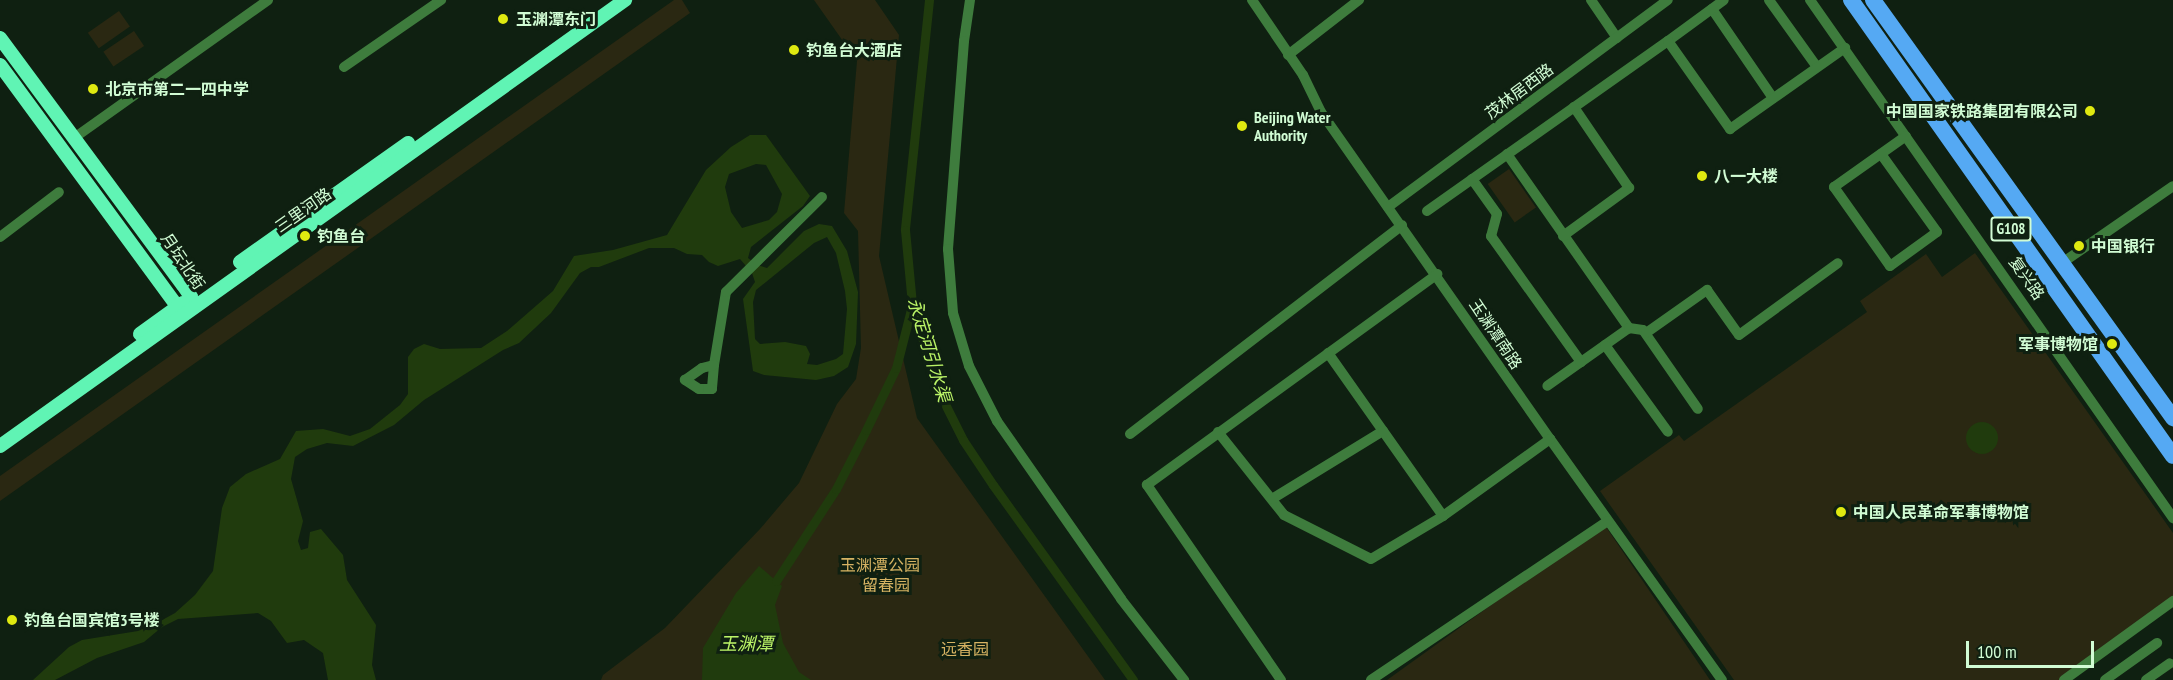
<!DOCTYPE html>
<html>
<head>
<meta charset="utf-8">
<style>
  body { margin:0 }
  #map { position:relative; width:2173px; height:680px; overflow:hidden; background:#0f2011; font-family:"PT Sans Narrow","Noto Sans SC",sans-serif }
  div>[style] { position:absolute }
  .green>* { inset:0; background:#2a2812; transform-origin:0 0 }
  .water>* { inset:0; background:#203b0d }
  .round { border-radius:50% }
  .canal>* { height:9px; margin:-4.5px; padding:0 4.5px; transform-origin:4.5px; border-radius:4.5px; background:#203b0d }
  .minor>* { height:10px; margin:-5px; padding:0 5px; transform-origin:5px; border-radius:5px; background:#3e7c3d }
  .major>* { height:14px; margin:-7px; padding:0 7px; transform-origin:7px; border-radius:7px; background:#60f4b4 }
  .highway>* { height:16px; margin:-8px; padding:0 8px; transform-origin:8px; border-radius:8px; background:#55a9f3 }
  .dots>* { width:16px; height:16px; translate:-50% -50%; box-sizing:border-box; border:3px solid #0f2011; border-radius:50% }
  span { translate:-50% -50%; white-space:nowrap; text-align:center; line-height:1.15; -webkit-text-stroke:6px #0f2011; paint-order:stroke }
  .shield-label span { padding:2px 4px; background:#0f2011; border:2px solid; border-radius:4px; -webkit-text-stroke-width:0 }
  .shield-label { font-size:15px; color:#d1fcd4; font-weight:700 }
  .poi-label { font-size:16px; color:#d1fcd4; font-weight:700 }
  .left { translate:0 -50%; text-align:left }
  .right { translate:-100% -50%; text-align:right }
  .street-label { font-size:16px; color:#d1fcd4 }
  .park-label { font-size:16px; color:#d6b363 }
  .water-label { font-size:18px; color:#bbf467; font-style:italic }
  .scale { position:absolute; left:1966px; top:641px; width:128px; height:27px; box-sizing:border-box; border:3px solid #d1fcd4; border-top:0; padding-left:8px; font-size:18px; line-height:21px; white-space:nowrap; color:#d1fcd4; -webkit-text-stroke:4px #0f2011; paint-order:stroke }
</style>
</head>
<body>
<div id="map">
  <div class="green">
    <i style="clip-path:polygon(674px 0,682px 0,690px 13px,0 501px,0 476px)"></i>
    <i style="clip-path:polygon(814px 0,875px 0,899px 35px,879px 256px,917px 418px,1105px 680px,601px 680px,603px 675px,665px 628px,760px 529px,799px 483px,837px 404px,856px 379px,861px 348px,858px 231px,844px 213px,857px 61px)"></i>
    <i style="left:119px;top:11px;width:19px;height:38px;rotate:55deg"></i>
    <i style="left:134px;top:31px;width:18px;height:37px;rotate:56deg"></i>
    <i style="left:1509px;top:169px;width:47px;height:26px;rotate:55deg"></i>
    <i style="clip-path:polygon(1975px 253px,2173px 533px,2173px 600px,2060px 680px,1734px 680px,1600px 491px,1679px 435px,1684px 441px,1867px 312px,1860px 301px,1926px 254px,1942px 277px)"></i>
    <i style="clip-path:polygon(1604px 524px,1710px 680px,1387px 680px)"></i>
  </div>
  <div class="water">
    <i style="clip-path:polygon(evenodd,750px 135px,766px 135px,810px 196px,803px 206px,751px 247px,748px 258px,757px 265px,767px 268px,804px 231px,819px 224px,832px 226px,847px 251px,858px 292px,856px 344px,848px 367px,834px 376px,816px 380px,764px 375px,753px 371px,743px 299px,755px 282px,752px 273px,740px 259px,718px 266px,709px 262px,702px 255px,687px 254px,674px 248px,649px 248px,599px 267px,591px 267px,580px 273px,551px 313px,519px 343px,503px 350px,424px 400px,394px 425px,353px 446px,327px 443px,307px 449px,295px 457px,291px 479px,303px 521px,298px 541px,301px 550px,308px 548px,310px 532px,321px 529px,343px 555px,347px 580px,376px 625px,372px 665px,376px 680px,328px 680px,323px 653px,304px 640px,287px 643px,271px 621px,258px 613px,178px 619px,162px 627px,144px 642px,97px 658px,55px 680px,33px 680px,69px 647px,82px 640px,138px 631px,155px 624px,175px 613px,195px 595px,213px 571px,222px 508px,230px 487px,246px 474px,280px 459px,296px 431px,323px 429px,350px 436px,370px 429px,400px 405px,408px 394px,408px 357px,414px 349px,424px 344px,440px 349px,481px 348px,507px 331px,553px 291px,574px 256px,613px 250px,667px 235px,706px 170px,731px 147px,750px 135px,756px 164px,766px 165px,782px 194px,777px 212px,769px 220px,742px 228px,731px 212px,725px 187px,729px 174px,756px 164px,750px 135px,827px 237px,836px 253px,845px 291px,847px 309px,843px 354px,836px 359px,817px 365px,807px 364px,810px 354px,806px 346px,785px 342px,760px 344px,755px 339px,753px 302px,756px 290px,814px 243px,827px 237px)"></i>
    <i class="round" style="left:1966px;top:422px;width:32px;height:32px"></i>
    <i style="clip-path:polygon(759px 566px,782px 586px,775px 605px,783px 643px,799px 672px,811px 680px,702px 680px,703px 648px,736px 593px)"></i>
  </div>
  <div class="canal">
    <i style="left:929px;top:0;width:231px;rotate:96deg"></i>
    <i style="left:905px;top:230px;width:74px;rotate:84.6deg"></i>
    <i style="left:912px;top:304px;width:90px;rotate:73.2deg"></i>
    <i style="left:938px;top:390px;width:56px;rotate:63.4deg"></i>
    <i style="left:963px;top:440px;width:54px;rotate:56.3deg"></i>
    <i style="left:993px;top:485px;width:240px;rotate:54.3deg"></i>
    <i style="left:776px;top:581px;width:110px;rotate:-56.9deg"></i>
    <i style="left:836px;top:489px;width:66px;rotate:-63deg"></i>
    <i style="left:866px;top:430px;width:69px;rotate:-64.2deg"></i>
    <i style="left:896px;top:368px;width:65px;rotate:-75.7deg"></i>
  </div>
  <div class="minor">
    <i style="left:970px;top:0;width:41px;rotate:98.3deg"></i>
    <i style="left:964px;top:41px;width:209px;rotate:94.4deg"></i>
    <i style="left:948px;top:249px;width:64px;rotate:85.5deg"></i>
    <i style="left:953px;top:313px;width:55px;rotate:73.2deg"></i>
    <i style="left:969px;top:366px;width:62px;rotate:63deg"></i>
    <i style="left:997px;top:421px;width:217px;rotate:55.1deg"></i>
    <i style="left:1121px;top:599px;width:103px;rotate:52.1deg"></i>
    <i style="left:1252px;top:0;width:91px;rotate:55.8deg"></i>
    <i style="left:1303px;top:75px;width:41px;rotate:64.1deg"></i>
    <i style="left:1321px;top:112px;width:399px;rotate:55deg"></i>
    <i style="left:1550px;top:439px;width:296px;rotate:54.5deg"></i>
    <i style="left:1591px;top:0;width:46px;rotate:55.6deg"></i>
    <i style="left:1769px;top:0;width:82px;rotate:54.4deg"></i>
    <i style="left:1810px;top:0;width:633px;rotate:54.98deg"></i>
    <i style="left:1712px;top:9px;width:108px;rotate:55.6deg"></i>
    <i style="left:1668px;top:41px;width:69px;rotate:-36.2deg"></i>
    <i style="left:1288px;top:55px;width:90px;rotate:-37.8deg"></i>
    <i style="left:344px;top:67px;width:118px;rotate:-34.6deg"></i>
    <i style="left:74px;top:138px;width:238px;rotate:-35.4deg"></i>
    <i style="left:1507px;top:154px;width:213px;rotate:55deg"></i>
    <i style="left:1629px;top:328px;width:100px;rotate:144.7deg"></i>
    <i style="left:1881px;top:154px;width:96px;rotate:54.3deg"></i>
    <i style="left:1937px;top:232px;width:58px;rotate:144.1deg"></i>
    <i style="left:1890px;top:266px;width:97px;rotate:-125.3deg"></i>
    <i style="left:1834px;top:187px;width:88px;rotate:-35.3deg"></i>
    <i style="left:1472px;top:179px;width:43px;rotate:54.5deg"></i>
    <i style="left:1497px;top:214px;width:23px;rotate:105deg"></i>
    <i style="left:1491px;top:236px;width:155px;rotate:54.5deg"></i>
    <i style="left:1388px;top:207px;width:348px;rotate:-36.5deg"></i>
    <i style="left:1427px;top:211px;width:295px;rotate:-35.2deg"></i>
    <i style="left:1668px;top:41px;width:108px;rotate:54.8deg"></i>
    <i style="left:1730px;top:129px;width:141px;rotate:-35.2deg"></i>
    <i style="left:1563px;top:236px;width:82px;rotate:-36deg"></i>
    <i style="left:1629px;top:188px;width:98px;rotate:-124.2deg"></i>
    <i style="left:0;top:237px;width:74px;rotate:-37.3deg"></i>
    <i style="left:2062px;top:263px;width:135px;rotate:-34.7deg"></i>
    <i style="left:1629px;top:328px;width:14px;rotate:8deg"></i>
    <i style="left:1643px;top:330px;width:96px;rotate:55.2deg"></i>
    <i style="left:1646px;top:333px;width:75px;rotate:-35.2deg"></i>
    <i style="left:1707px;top:290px;width:55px;rotate:54.6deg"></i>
    <i style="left:1739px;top:335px;width:122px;rotate:-36deg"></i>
    <i style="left:1605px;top:345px;width:107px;rotate:54.1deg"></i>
    <i style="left:1328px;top:353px;width:95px;rotate:54.8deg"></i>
    <i style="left:714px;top:365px;width:74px;rotate:-80.7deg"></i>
    <i style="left:726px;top:292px;width:135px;rotate:-44.7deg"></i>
    <i style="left:714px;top:365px;width:24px;rotate:95deg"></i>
    <i style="left:712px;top:389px;width:13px;rotate:180deg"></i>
    <i style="left:699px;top:389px;width:17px;rotate:-147deg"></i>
    <i style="left:685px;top:380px;width:21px;rotate:-35deg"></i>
    <i style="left:702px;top:368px;width:12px;rotate:-14deg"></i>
    <i style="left:1218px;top:432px;width:106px;rotate:51.5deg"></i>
    <i style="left:1284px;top:515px;width:97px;rotate:26.8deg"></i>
    <i style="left:1371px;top:559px;width:84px;rotate:-30.8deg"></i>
    <i style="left:1443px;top:516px;width:132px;rotate:-35.7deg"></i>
    <i style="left:1130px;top:434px;width:343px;rotate:-37.5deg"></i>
    <i style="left:1272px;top:499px;width:130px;rotate:-31.5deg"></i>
    <i style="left:1383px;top:431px;width:104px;rotate:54.8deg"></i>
    <i style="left:1281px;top:680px;width:237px;rotate:-124.5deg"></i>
    <i style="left:1147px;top:485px;width:359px;rotate:-36deg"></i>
    <i style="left:1371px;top:680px;width:285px;rotate:-33.9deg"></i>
    <i style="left:2064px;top:680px;width:135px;rotate:-35.9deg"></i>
    <i style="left:2105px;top:680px;width:64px;rotate:-35.4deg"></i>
    <i style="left:2146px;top:680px;width:29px;rotate:-35deg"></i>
  </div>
  <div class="major">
    <i style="left:0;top:38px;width:307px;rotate:53.5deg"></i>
    <i style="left:183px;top:285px;width:14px;rotate:56deg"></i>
    <i style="left:191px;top:297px;width:10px;rotate:84deg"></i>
    <i style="left:0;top:65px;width:300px;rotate:53.7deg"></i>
    <i style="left:240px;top:262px;width:206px;rotate:-35.3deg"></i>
    <i style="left:140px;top:334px;width:53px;rotate:-35.8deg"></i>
    <i style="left:0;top:446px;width:768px;rotate:-35.51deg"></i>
  </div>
  <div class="highway">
    <i style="left:1851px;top:0;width:558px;rotate:54.77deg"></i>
    <i style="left:1873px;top:0;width:515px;rotate:54.33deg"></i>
  </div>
  <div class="dots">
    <i style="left:503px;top:19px;background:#dfe910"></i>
    <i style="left:794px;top:50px;background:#dfe910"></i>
    <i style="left:93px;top:89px;background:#dfe910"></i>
    <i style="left:2090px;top:111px;background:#dfe910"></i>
    <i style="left:1242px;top:126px;background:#dfe910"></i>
    <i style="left:1702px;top:176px;background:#dfe910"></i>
    <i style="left:305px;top:236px;background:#dfe910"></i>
    <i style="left:2079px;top:246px;background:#dfe910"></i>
    <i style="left:2112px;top:344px;background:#dfe910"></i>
    <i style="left:1841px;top:512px;background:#dfe910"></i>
    <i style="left:12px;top:620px;background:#dfe910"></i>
  </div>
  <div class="shield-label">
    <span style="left:2011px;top:229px">G108</span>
  </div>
  <div class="poi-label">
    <span class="left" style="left:516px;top:19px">玉渊潭东门</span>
    <span class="left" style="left:806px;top:50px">钓鱼台大酒店</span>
    <span class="left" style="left:105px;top:89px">北京市第二一四中学</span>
    <span class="right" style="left:2078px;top:111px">中国国家铁路集团有限公司</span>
    <span class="left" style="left:1254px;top:126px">Beijing Water<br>Authority</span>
    <span class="left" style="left:1714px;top:176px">八一大楼</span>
    <span class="left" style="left:317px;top:236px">钓鱼台</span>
    <span class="left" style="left:2091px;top:246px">中国银行</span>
    <span class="right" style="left:2098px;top:344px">军事博物馆</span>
    <span class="left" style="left:1853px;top:512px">中国人民革命军事博物馆</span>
    <span class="left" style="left:24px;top:620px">钓鱼台国宾馆3号楼</span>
  </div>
  <div class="street-label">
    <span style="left:1519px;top:91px;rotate:-37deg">茂林居西路</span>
    <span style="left:303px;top:210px;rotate:-35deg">三里河路</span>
    <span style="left:183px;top:261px;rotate:56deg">月坛北街</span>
    <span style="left:2027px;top:278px;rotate:55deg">复兴路</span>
    <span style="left:1496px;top:334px;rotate:56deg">玉渊潭南路</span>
  </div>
  <div class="park-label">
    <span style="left:880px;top:565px">玉渊潭公园</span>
    <span style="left:886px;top:585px">留春园</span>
    <span style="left:965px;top:649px">远香园</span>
  </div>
  <div class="water-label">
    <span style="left:929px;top:350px;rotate:73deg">永定河引水渠</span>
    <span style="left:746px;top:644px">玉渊潭</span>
  </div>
  <div class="scale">100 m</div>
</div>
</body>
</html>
